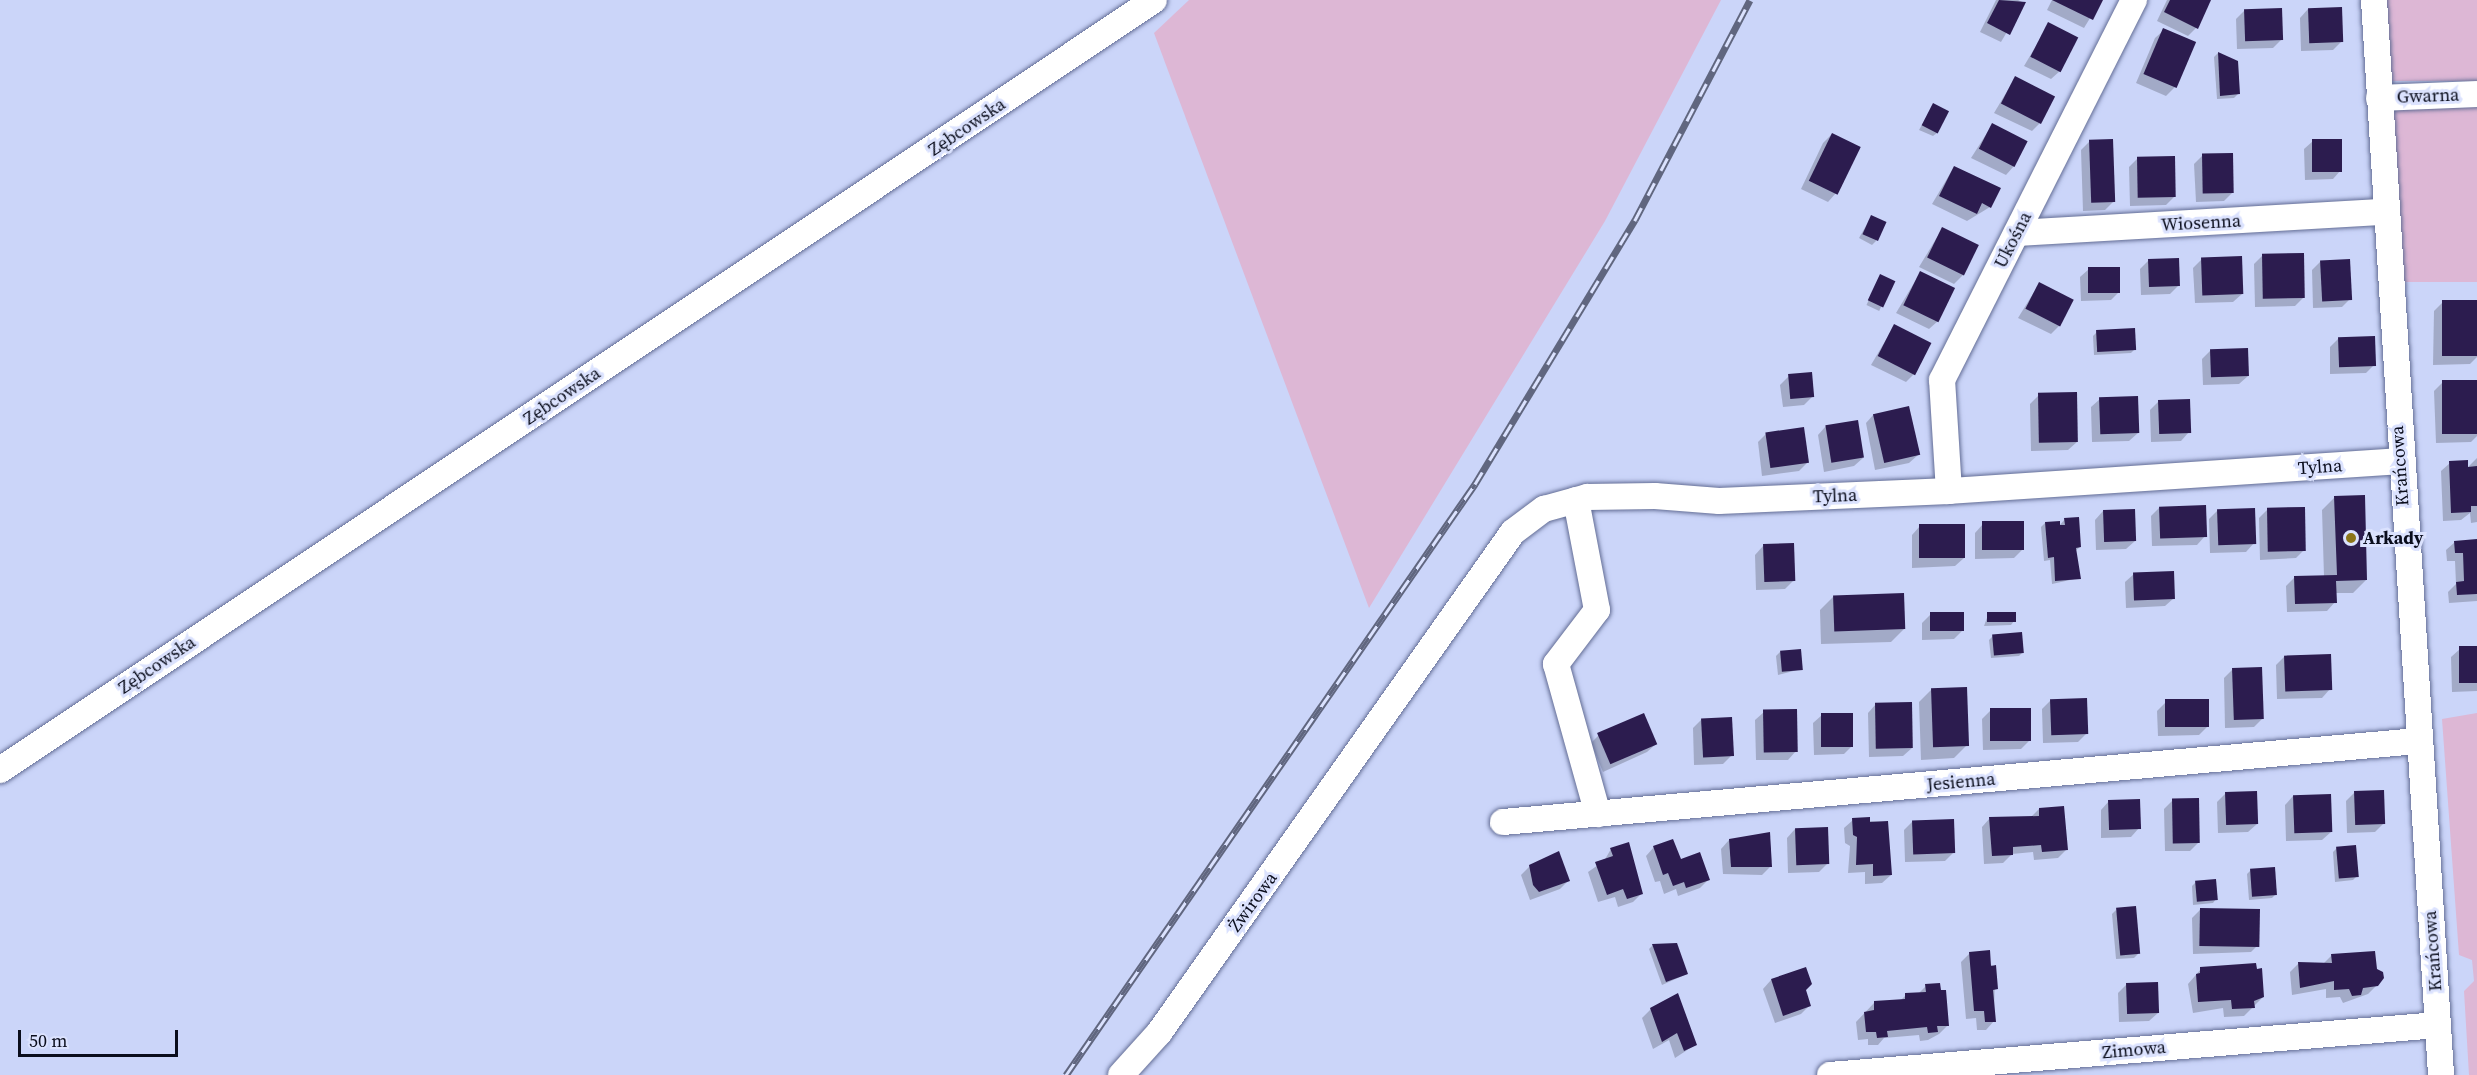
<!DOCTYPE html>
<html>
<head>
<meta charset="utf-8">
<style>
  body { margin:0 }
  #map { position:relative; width:2477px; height:1075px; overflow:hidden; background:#cbd5f9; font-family:"Source Serif 4",serif }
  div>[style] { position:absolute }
  .green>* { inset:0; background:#ddb7d5; transform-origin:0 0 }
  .shadow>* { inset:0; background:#0003; transform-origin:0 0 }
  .building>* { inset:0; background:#2c1c4f; transform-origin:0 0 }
  .roads { filter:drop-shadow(0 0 2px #636d95) drop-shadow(0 0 2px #636d95) }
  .minor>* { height:26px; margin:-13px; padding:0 13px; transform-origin:13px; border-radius:13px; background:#fff }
  .rail>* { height:7px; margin-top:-3.5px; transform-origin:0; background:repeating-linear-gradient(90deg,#dbe2fe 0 14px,#60667f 0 28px); box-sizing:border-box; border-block:2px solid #60667f }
  .dots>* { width:16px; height:16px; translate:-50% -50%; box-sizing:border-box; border:3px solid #dbe2fe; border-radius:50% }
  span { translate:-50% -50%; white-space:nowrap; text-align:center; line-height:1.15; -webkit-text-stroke:6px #dbe2fe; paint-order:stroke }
  .street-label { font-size:18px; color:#0a0d1c }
  .poi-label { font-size:18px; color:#0a0d1c; font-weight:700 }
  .left { translate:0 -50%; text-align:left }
  .scale { position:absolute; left:18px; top:1030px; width:160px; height:27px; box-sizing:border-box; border:3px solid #0a0d1c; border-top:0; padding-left:8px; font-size:18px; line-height:21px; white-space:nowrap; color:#0a0d1c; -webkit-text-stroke:4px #dbe2fe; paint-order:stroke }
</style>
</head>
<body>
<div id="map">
  <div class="green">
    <i style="clip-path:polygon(1189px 0,1721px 0,1605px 221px,1369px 608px,1154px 33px)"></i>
    <i style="left:2387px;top:0;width:90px;height:81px"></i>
    <i style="left:2477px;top:98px;width:184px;height:85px;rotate:90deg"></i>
    <i style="clip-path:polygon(2477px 713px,2477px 1075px,2469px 1075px,2464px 991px,2474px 981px,2472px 960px,2459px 955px,2442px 719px)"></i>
  </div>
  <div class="shadow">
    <i style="clip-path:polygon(2018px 0,2024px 3px,2001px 42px,1980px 32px,1996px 0)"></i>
    <i style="clip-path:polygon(2052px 0,2101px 0,2084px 28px,2047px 10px)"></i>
    <i style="clip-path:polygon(2167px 0,2208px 0,2196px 28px,2188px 36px,2157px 21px)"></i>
    <i style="clip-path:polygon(2308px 9px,2342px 41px,2333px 50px,2301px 51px,2300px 18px)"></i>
    <i style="clip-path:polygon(2245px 10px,2282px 39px,2273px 48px,2237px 49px,2236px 19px)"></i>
    <i style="clip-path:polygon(2049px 24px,2060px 71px,2051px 79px,2024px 66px)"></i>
    <i style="clip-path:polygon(2164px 30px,2175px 87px,2166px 96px,2136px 83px,2155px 38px)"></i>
    <i style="clip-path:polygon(2218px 53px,2236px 62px,2238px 94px,2234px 98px,2217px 99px,2214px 57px)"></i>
    <i style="clip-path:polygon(2015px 78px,2040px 123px,2032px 131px,1994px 113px)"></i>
    <i style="clip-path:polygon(1933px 105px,1937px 133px,1933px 136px,1919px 130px)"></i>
    <i style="clip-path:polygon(1992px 125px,2014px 166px,2006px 175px,1971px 158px)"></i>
    <i style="clip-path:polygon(1832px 134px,1836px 193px,1828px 202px,1801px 189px,1823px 143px)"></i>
    <i style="clip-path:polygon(2090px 141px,2113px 202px,2105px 210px,2083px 211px,2081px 150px)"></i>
    <i style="clip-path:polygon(2313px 141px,2341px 170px,2333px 179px,2305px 180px,2304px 149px)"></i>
    <i style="clip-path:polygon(2203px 155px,2232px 193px,2224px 201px,2196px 202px,2194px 164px)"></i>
    <i style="clip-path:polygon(2138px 158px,2175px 196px,2166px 205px,2130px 206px,2129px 167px)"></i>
    <i style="clip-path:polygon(1954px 167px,1990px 207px,1967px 221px,1932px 204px)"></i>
    <i style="clip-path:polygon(1871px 217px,1876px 241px,1872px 245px,1859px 238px)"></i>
    <i style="clip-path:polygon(1942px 229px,1963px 275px,1954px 284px,1919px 267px)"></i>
    <i style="clip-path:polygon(2262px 256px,2304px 297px,2295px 306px,2255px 307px,2254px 264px)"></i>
    <i style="clip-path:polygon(2202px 259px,2242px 294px,2233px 302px,2195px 303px,2193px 268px)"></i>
    <i style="clip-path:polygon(2149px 260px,2178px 286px,2170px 294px,2141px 295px,2140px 269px)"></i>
    <i style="clip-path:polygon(2321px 261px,2350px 299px,2342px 307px,2313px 308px,2312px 270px)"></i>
    <i style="clip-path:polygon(2089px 269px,2119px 292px,2111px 300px,2081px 301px,2080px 277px)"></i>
    <i style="clip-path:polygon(1920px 273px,1938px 321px,1929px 329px,1896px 313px)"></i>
    <i style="left:1880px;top:276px;width:14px;height:32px;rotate:25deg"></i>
    <i style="clip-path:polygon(2039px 284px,2060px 325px,2051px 334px,2018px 318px)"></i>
    <i style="clip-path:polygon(2477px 301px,2477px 357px,2470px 364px,2433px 365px,2434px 311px,2443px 302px)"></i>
    <i style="clip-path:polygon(1894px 326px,1914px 374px,1906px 382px,1871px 365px)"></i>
    <i style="clip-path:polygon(2097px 332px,2135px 349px,2131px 353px,2094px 355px,2093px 336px)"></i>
    <i style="clip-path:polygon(2338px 339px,2374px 365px,2366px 373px,2330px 374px,2330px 347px)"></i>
    <i style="clip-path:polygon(2211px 350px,2248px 376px,2239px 384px,2203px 385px,2202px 359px)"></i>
    <i style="clip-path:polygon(1789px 376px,1813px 396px,1804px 405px,1783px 407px,1780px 385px)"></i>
    <i style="clip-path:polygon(2477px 381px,2477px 436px,2471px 442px,2436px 443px,2434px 391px,2443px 382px)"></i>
    <i style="clip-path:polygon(2039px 395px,2077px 442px,2068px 450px,2031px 451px,2030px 404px)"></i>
    <i style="clip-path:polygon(2100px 399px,2138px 433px,2129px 441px,2092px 442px,2091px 407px)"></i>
    <i style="clip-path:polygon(2159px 401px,2189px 432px,2181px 441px,2151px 442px,2150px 410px)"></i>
    <i style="clip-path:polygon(1874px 414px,1918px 455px,1909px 463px,1875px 470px,1866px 423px)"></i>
    <i style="clip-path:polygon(1826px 426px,1863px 458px,1854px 466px,1824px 472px,1818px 435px)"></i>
    <i style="clip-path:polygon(1766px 434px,1807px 463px,1799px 471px,1762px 476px,1758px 442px)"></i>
    <i style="clip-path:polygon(2477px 458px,2477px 522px,2471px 523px,2470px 513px,2461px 520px,2443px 521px,2441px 471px,2450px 463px,2467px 468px)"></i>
    <i style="clip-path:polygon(2335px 497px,2366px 580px,2353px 593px,2335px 593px,2335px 602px,2327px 611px,2287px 612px,2286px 586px,2294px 578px,2324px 577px,2322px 510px)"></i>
    <i style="clip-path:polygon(2160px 507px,2205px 536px,2197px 545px,2152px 546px,2151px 516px)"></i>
    <i style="clip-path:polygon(2268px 509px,2304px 550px,2296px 558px,2260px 560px,2259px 518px)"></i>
    <i style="clip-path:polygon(2103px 511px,2135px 541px,2126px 549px,2096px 550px,2095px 520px)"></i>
    <i style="clip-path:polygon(2217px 511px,2254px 543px,2246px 552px,2210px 553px,2209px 519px)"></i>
    <i style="clip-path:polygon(2065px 519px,2080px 547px,2075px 551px,2079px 578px,2052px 584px,2050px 560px,2044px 561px,2041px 527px,2045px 523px,2059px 526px)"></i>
    <i style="clip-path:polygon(1983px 524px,2023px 549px,2014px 558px,1975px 559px,1975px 533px)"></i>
    <i style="clip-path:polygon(1920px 526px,1964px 558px,1955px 566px,1912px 568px,1912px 535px)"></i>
    <i style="clip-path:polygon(2477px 541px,2477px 601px,2449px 603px,2448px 592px,2456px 584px,2455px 561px,2447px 561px,2446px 550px,2455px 542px)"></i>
    <i style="clip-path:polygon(1763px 546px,1794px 580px,1785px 589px,1756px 590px,1755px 555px)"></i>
    <i style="clip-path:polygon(2134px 574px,2174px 598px,2165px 606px,2126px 608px,2125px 582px)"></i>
    <i style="clip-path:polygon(1833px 597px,1904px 629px,1891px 642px,1821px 644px,1820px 610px)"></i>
    <i style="clip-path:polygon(1930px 615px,1963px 630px,1954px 639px,1922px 640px,1922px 623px)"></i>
    <i style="clip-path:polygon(1988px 615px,2014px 621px,2011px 625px,1984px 626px)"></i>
    <i style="clip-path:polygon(1993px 636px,2023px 652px,2019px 656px,1991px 658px,1989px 640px)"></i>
    <i style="clip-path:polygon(2477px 648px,2477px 691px,2452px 692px,2451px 657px,2460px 649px)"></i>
    <i style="clip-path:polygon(1780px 652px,1801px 669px,1778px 675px,1776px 656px)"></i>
    <i style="clip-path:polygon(2285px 656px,2330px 689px,2322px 698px,2277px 699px,2276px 665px)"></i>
    <i style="clip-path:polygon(2232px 670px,2262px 719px,2254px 727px,2225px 728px,2224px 678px)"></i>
    <i style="clip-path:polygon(1932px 689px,1967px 745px,1954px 758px,1921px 760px,1919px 702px)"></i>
    <i style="clip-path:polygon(2051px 700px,2087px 733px,2078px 742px,2043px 743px,2042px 709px)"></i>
    <i style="clip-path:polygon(2166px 702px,2208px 726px,2199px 735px,2158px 736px,2157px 711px)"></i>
    <i style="clip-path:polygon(1876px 704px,1912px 748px,1903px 756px,1869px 757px,1868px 713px)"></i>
    <i style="clip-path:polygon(1991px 710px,2030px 740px,2021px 749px,1983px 750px,1982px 719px)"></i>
    <i style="clip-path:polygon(1764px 712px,1796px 751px,1788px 760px,1756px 760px,1755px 720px)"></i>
    <i style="clip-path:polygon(1822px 715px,1852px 746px,1844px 754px,1814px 755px,1813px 723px)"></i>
    <i style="clip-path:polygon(1702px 719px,1732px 755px,1723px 764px,1694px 765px,1693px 728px)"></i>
    <i style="clip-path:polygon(1599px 735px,1656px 744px,1647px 752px,1603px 772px,1591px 743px)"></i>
    <i style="clip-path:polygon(2226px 793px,2257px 824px,2248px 832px,2218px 833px,2217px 802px)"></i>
    <i style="clip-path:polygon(2354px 793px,2383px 824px,2375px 832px,2347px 833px,2346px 801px)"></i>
    <i style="clip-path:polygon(2293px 796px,2331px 832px,2322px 840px,2286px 841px,2285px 805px)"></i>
    <i style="clip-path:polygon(2173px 800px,2199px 842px,2190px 851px,2165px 851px,2164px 809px)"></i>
    <i style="clip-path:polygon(2109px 801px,2139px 828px,2131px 837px,2101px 838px,2101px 810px)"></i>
    <i style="clip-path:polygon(2039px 809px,2066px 850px,2058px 858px,2034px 860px,2033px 852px,2012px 854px,2003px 863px,1984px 864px,1982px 827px,1990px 818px,2031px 817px)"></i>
    <i style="clip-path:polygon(1853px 820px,1886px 822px,1891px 875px,1882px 883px,1865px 884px,1865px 872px,1848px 873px,1850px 846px,1845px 843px,1844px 828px)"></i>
    <i style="clip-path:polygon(1913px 821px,1953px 853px,1945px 861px,1905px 862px,1904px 830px)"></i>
    <i style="clip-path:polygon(1795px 829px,1828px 863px,1819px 872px,1788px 873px,1787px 838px)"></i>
    <i style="clip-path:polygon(1729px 840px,1771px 866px,1762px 875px,1723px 874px,1721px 849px)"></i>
    <i style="clip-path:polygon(1654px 847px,1680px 861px,1708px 880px,1700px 888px,1678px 896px,1676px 889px,1664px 894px,1660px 881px,1655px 882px,1646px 856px)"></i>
    <i style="clip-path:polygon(2337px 848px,2357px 876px,2353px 880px,2335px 882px,2333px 852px)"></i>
    <i style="clip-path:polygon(1611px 849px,1642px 893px,1633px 902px,1618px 907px,1615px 897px,1598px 902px,1588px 872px,1604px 861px)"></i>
    <i style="clip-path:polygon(1530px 866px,1568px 881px,1560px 889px,1530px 900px,1521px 875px)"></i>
    <i style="clip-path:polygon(2251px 870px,2276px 894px,2272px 898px,2249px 900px,2247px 874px)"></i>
    <i style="clip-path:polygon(2196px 882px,2216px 899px,2213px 903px,2193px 905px,2192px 886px)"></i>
    <i style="clip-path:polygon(2201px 909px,2259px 944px,2251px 952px,2193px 954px,2192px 918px)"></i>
    <i style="clip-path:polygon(2116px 910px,2138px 954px,2134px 958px,2116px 959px,2112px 914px)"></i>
    <i style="clip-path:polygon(1653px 945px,1687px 974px,1662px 985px,1649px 949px)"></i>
    <i style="clip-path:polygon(1970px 953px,1995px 967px,1994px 1021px,1986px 1030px,1977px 1030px,1976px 1018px,1966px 1019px,1961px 962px)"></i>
    <i style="clip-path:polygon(2332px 955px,2377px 985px,2368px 994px,2343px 1003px,2340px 997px,2326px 998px,2326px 989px,2292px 995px,2290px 972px,2298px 964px,2323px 964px)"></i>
    <i style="clip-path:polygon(2201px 969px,2263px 997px,2244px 1016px,2224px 1017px,2223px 1008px,2193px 1013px,2188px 984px)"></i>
    <i style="clip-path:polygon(1771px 980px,1804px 990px,1809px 1006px,1801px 1014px,1775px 1023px,1763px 989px)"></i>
    <i style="clip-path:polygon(2127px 984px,2158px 1013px,2149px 1021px,2119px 1022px,2118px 993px)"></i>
    <i style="clip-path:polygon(1926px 986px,1948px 1025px,1939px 1034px,1928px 1040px,1920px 1041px,1919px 1035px,1884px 1038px,1878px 1045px,1868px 1045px,1868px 1039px,1858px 1040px,1856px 1022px,1874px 1003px,1900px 1001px,1906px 995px,1918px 994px)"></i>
    <i style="clip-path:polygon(1651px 1009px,1695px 1045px,1675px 1058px,1669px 1040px,1653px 1049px,1642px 1018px)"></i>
  </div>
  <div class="building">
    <i style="clip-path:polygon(1999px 0,2026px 2px,2010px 35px,1987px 23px)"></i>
    <i style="clip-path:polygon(2052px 0,2103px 0,2093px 20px)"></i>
    <i style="clip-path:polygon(2170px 0,2211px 0,2198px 29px,2164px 12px)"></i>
    <i style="left:2342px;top:7px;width:35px;height:34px;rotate:88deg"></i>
    <i style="left:2282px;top:8px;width:32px;height:38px;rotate:88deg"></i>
    <i style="left:2048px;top:22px;width:34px;height:39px;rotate:27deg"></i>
    <i style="left:2163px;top:28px;width:36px;height:50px;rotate:23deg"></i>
    <i style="clip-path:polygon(2218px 52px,2238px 61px,2240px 94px,2220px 96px)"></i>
    <i style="left:2015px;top:76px;width:45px;height:31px;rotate:27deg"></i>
    <i style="left:1933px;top:103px;width:18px;height:25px;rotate:27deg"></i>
    <i style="left:1992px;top:123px;width:40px;height:29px;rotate:27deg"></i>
    <i style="left:1832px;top:133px;width:32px;height:53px;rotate:26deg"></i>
    <i style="left:2113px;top:139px;width:63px;height:24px;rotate:88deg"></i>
    <i style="left:2312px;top:139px;width:30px;height:33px"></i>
    <i style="left:2233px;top:153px;width:40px;height:31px;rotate:89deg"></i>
    <i style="left:2175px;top:156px;width:41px;height:38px;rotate:89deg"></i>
    <i style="clip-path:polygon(1954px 166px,2001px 188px,1991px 208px,1982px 203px,1977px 214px,1939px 196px)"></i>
    <i style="left:1871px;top:215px;width:17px;height:21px;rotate:24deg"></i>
    <i style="left:1942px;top:227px;width:41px;height:34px;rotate:26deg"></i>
    <i style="left:2304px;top:253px;width:45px;height:42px;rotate:89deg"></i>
    <i style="left:2242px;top:256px;width:38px;height:41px;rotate:88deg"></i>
    <i style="left:2179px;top:258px;width:28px;height:31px;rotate:88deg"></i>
    <i style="left:2350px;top:259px;width:41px;height:30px;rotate:87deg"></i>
    <i style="left:2088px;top:267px;width:32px;height:26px"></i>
    <i style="left:1920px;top:271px;width:39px;height:38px;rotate:26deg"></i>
    <i style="left:1880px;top:274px;width:17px;height:29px;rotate:25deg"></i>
    <i style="left:2039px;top:282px;width:39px;height:30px;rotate:27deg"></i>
    <i style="left:2477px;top:300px;width:56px;height:35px;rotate:90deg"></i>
    <i style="left:1894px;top:324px;width:42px;height:36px;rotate:27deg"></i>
    <i style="left:2135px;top:328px;width:22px;height:39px;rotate:87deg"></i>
    <i style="left:2375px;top:336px;width:30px;height:37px;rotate:88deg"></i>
    <i style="left:2248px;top:348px;width:28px;height:38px;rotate:88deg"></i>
    <i style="left:1812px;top:372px;width:25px;height:24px;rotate:85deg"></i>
    <i style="left:2477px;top:380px;width:54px;height:35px;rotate:90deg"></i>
    <i style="left:2077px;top:392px;width:50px;height:39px;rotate:89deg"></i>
    <i style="left:2138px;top:396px;width:37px;height:39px;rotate:88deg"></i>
    <i style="left:2190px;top:399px;width:34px;height:32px;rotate:88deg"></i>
    <i style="left:1909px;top:406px;width:50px;height:37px;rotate:77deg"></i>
    <i style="left:1858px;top:420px;width:38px;height:33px;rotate:81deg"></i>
    <i style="left:1804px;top:427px;width:36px;height:39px;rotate:82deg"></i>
    <i style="clip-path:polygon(2468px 460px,2468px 467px,2477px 466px,2477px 506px,2471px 506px,2471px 512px,2451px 513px,2449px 461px)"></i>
    <i style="clip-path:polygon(2365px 495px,2367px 580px,2336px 581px,2337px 603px,2295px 604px,2294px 576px,2337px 575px,2334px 496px)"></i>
    <i style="left:2206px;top:505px;width:32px;height:47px;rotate:88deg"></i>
    <i style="left:2305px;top:507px;width:44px;height:38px;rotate:89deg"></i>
    <i style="left:2255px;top:508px;width:36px;height:38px;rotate:88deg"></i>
    <i style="left:2135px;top:509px;width:32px;height:32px;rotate:88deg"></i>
    <i style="clip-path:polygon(2079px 517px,2081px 547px,2076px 548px,2081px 579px,2055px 581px,2054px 557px,2048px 558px,2045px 522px,2060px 521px,2060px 525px,2065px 525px,2064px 518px)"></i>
    <i style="left:2024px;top:521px;width:29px;height:42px;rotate:90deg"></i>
    <i style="left:1965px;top:524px;width:34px;height:46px;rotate:90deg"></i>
    <i style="clip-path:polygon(2477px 539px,2477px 594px,2457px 595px,2456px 582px,2464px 581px,2463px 553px,2455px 553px,2454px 541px)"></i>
    <i style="left:1794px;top:543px;width:38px;height:31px;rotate:88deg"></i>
    <i style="left:2174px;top:571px;width:28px;height:41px;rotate:88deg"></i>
    <i style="left:1904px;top:593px;width:36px;height:71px;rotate:88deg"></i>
    <i style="left:1964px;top:612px;width:19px;height:34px;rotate:90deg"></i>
    <i style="left:2016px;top:612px;width:10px;height:29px;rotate:90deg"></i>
    <i style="left:2022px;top:632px;width:21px;height:30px;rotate:85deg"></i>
    <i style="left:2477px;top:646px;width:37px;height:18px;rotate:90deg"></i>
    <i style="left:1801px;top:649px;width:21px;height:21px;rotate:85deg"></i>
    <i style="left:2331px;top:654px;width:36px;height:47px;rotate:88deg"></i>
    <i style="left:2262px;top:667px;width:52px;height:30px;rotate:88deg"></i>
    <i style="left:1967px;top:687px;width:59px;height:36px;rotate:88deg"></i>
    <i style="left:2087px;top:698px;width:36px;height:37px;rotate:88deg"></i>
    <i style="left:2209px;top:699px;width:28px;height:44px;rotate:90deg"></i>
    <i style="left:1912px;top:702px;width:46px;height:37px;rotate:89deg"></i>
    <i style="left:2031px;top:708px;width:33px;height:41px;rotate:90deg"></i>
    <i style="left:1797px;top:709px;width:43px;height:34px;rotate:89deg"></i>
    <i style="left:1644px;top:713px;width:34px;height:51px;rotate:67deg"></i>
    <i style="left:1821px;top:713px;width:32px;height:34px"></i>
    <i style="left:1732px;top:717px;width:39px;height:31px;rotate:87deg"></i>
    <i style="left:2384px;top:790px;width:34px;height:30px;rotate:88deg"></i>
    <i style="left:2257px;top:791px;width:33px;height:32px;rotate:88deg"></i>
    <i style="left:2331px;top:794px;width:38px;height:38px;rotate:88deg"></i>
    <i style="left:2199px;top:798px;width:45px;height:27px;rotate:89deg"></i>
    <i style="left:2140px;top:799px;width:30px;height:32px;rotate:88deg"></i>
    <i style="clip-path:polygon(2064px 806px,2068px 850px,2042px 852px,2041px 845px,2013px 847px,2013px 855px,1992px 856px,1989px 817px,2039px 816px,2039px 808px)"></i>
    <i style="clip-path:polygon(1870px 817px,1870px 822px,1888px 821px,1892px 875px,1873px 876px,1873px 864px,1856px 865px,1857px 837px,1853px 835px,1852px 818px)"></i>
    <i style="left:1954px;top:819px;width:34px;height:42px;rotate:88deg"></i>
    <i style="left:1828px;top:827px;width:37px;height:33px;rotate:88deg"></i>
    <i style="clip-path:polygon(1770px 832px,1772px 867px,1731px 867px,1729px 839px)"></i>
    <i style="clip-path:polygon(1673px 839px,1681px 859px,1700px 852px,1710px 880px,1686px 888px,1684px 882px,1673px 886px,1668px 873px,1663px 875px,1653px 846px)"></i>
    <i style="clip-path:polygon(1629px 842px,1643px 894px,1627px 899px,1623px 889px,1607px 895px,1595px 862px,1613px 856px,1610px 848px)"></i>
    <i style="left:2356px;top:845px;width:32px;height:20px;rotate:85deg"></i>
    <i style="clip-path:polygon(1559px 851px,1570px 881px,1539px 892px,1533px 885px,1529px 865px)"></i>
    <i style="left:2275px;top:867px;width:28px;height:25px;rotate:86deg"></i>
    <i style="left:2216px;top:879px;width:21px;height:21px;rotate:85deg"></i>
    <i style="left:2136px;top:906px;width:48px;height:20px;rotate:85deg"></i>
    <i style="left:2200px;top:908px;width:60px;height:38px;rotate:1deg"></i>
    <i style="clip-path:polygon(1677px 943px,1688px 974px,1666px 982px,1652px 944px)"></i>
    <i style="clip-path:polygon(1990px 950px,1991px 966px,1996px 965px,1998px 989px,1993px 990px,1996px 1022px,1985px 1022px,1984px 1011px,1974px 1011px,1969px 952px)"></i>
    <i style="clip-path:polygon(2375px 951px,2377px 969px,2383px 972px,2384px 978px,2378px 986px,2363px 988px,2361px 995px,2352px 996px,2349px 989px,2334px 990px,2334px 981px,2300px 988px,2298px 962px,2332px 963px,2331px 954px)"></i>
    <i style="clip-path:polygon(2256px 963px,2257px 969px,2262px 968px,2264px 997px,2254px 1001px,2255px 1008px,2232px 1009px,2231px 1000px,2198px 1002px,2196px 974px,2200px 973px,2200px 967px)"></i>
    <i style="clip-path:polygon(1806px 967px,1812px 984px,1806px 990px,1811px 1006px,1783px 1016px,1771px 979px)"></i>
    <i style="left:2158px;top:982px;width:31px;height:32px;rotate:88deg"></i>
    <i style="clip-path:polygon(1940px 983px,1941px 990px,1946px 990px,1949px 1026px,1937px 1026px,1938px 1032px,1928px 1033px,1927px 1027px,1887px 1031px,1888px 1037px,1877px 1038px,1876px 1032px,1866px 1032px,1864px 1012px,1874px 1010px,1874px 1001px,1905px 999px,1905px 993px,1926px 992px,1925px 984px)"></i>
    <i style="clip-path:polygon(1678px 993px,1697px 1045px,1684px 1051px,1677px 1033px,1662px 1042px,1650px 1008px)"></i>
  </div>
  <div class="roads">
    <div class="minor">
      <i style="left:2374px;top:0;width:1077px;rotate:86.43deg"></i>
      <i style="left:2379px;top:98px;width:98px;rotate:-2.3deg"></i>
      <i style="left:2017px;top:233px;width:368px;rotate:-3.3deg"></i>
      <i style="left:1949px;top:491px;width:111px;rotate:-93.6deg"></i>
      <i style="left:1942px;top:380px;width:426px;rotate:-63.2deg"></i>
      <i style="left:1576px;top:500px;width:112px;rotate:79.2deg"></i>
      <i style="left:1597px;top:610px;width:68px;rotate:127.2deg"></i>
      <i style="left:1556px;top:664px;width:156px;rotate:74.4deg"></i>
      <i style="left:0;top:770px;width:1387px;rotate:-33.71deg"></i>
      <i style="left:1503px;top:822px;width:919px;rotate:-5.06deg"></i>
      <i style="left:1121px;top:1075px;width:57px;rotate:-47.9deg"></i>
      <i style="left:1159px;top:1033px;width:613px;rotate:-54.76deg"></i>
      <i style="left:1513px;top:532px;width:39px;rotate:-37deg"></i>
      <i style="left:1544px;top:509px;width:45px;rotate:-15.6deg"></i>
      <i style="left:1587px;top:497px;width:68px;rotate:-0.8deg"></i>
      <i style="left:1655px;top:496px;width:64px;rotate:4.5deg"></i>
      <i style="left:1719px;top:501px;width:230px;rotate:-2.5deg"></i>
      <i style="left:1949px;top:491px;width:452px;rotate:-3.8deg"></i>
      <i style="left:1830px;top:1075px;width:610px;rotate:-4.7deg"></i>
    </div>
  </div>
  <div class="rail">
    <i style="left:1066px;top:1075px;width:719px;rotate:-55.31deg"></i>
    <i style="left:1475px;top:484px;width:309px;rotate:-58.8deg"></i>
    <i style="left:1635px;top:220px;width:248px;rotate:-62.4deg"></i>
  </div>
  <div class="dots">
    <i style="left:2351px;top:538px;background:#8c7519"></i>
  </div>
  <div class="street-label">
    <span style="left:2428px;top:96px;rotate:-2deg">Gwarna</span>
    <span style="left:967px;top:127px;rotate:-34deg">Zębcowska</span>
    <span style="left:2201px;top:223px;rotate:-3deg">Wiosenna</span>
    <span style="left:2013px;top:240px;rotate:-63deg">Ukośna</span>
    <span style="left:562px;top:396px;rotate:-34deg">Zębcowska</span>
    <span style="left:2400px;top:466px;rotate:-94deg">Krańcowa</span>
    <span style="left:2320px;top:467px;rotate:-4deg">Tylna</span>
    <span style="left:1835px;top:496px;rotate:-2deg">Tylna</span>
    <span style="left:157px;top:665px;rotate:-34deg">Zębcowska</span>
    <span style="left:1961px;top:782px;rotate:-5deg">Jesienna</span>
    <span style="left:1253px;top:902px;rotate:-54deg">Żwirowa</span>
    <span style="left:2433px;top:951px;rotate:-94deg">Krańcowa</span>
    <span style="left:2134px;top:1050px;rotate:-5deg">Zimowa</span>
  </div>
  <div class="poi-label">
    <span class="left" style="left:2363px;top:538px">Arkady</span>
  </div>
  <div class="scale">50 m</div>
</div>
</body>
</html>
